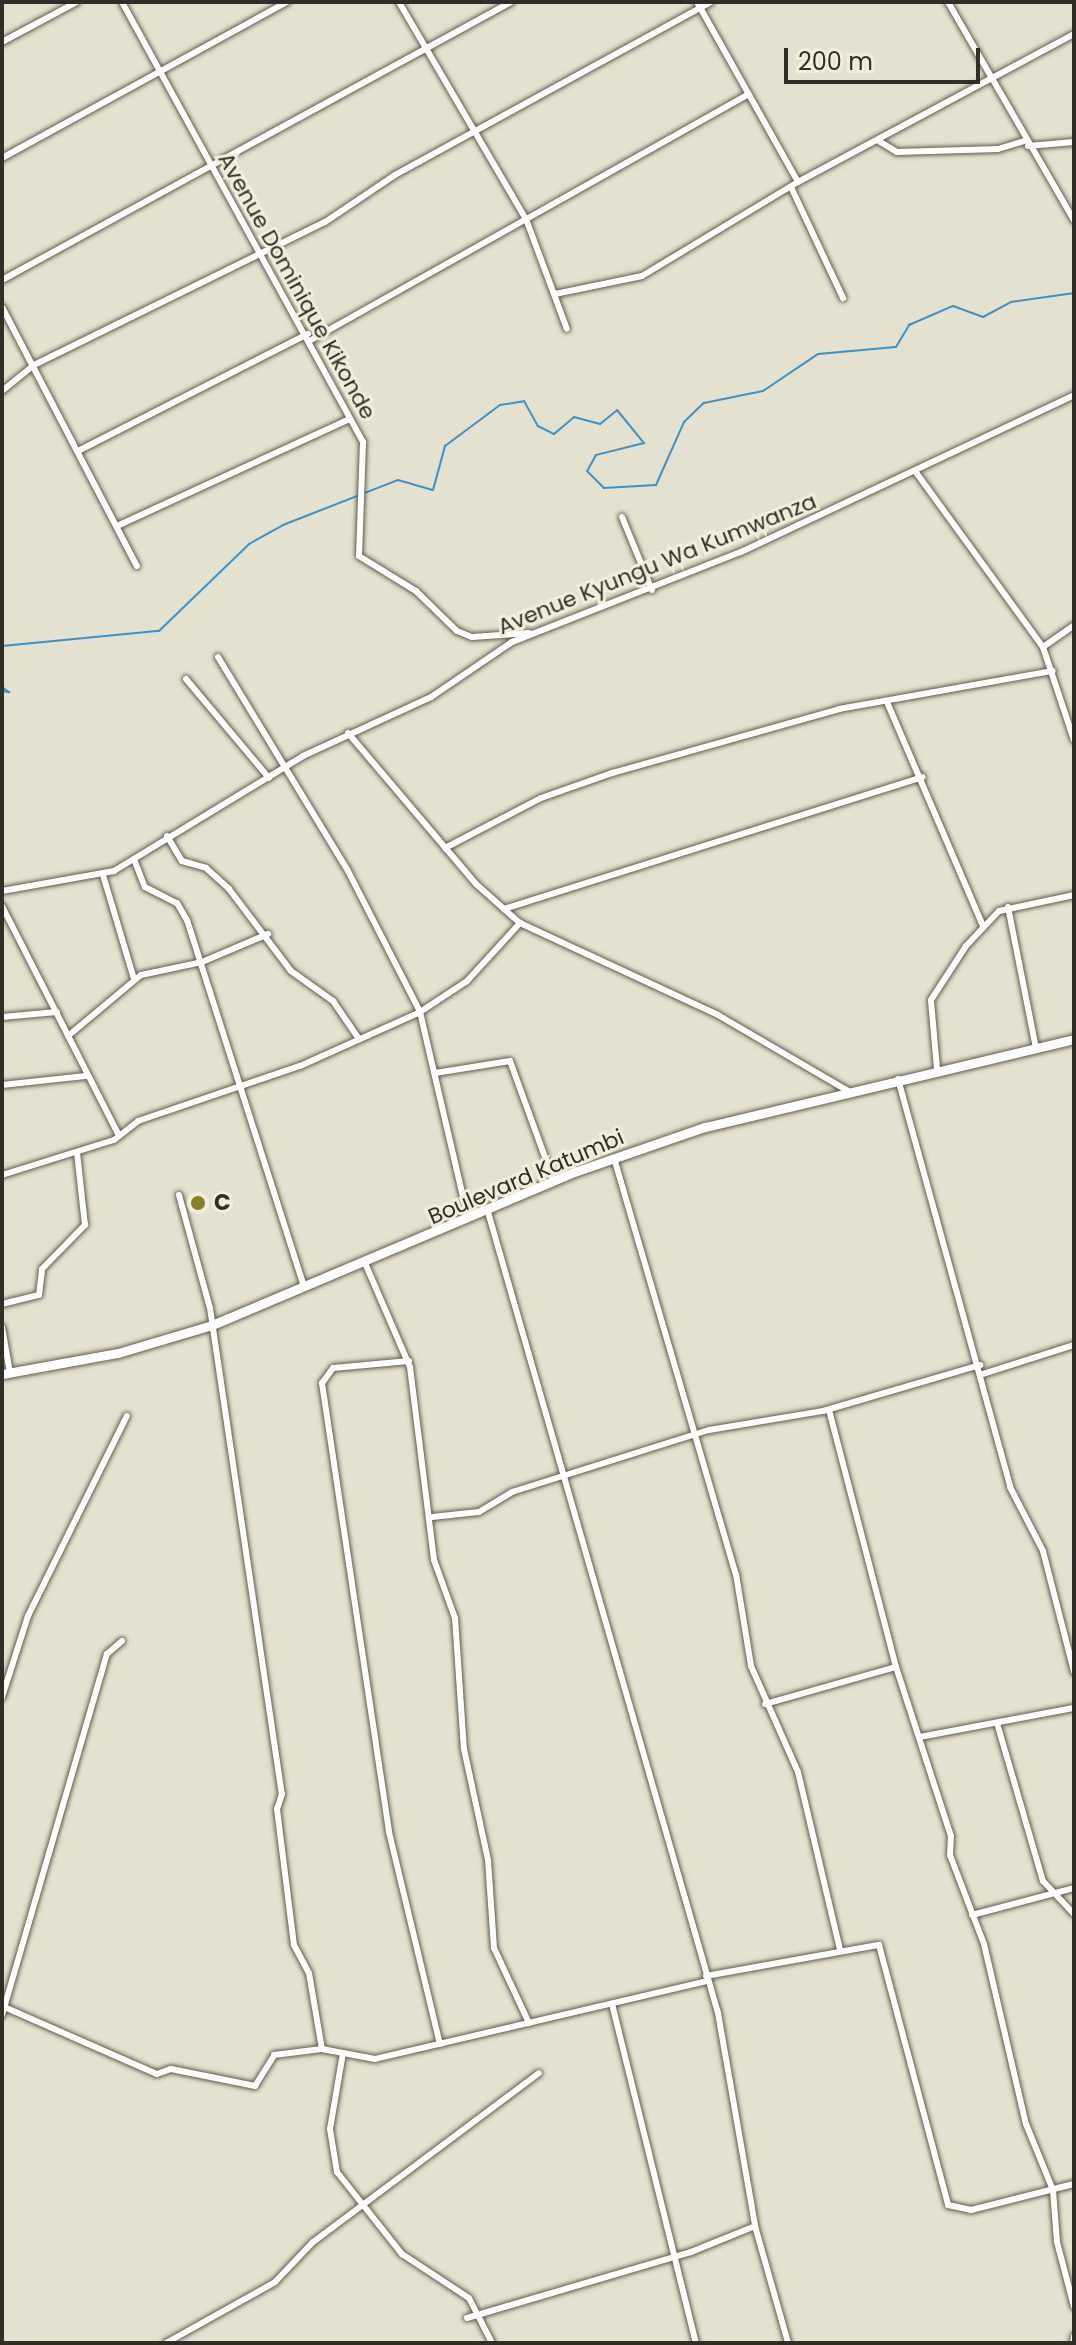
<!DOCTYPE html>
<html>
<head>
<meta charset="utf-8">
<style>
  body { margin:0 }
  #map { position:relative; width:1076px; height:2345px; overflow:hidden; background:#e4e1ce; font-family:Poppins,sans-serif }
  div>[style] { position:absolute }
  .stream>* { height:2px; margin:-1px; padding:0 1px; transform-origin:1px; border-radius:1px; background:#3a92ca }
  .roads { filter:drop-shadow(0 0 2px #605c4c) drop-shadow(0 0 2px #605c4c) }
  .street>* { height:6px; margin:-3px; padding:0 3px; transform-origin:3px; border-radius:3px; background:#fff }
  .secondary>* { height:9px; margin:-4.5px; padding:0 4.5px; transform-origin:4.5px; border-radius:4.5px; background:#fff }
  .dots>* { width:22px; height:22px; translate:-50% -50%; box-sizing:border-box; border:4px solid #f2eedb; border-radius:50% }
  span { translate:-50% -50%; white-space:nowrap; text-align:center; line-height:1.15; -webkit-text-stroke:6px #f2eedb; paint-order:stroke }
  .street-label { font-size:22px; color:#302e27 }
  .poi-label { font-size:22px; color:#302e27; font-weight:700 }
  .left { translate:0 -50%; text-align:left }
  .frame { position:absolute; inset:0; border:4px solid #302e27; pointer-events:none }
  .scale { position:absolute; left:784px; top:48px; width:196px; height:36px; box-sizing:border-box; border:4px solid #302e27; border-top:0; padding-left:10px; font-size:24px; line-height:28px; white-space:nowrap; color:#302e27; -webkit-text-stroke:6px #f2eedb; paint-order:stroke }
</style>
</head>
<body>
<div id="map">
  <div class="stream">
    <i style="left:2px;top:646px;width:158px;rotate:-5.5deg"></i>
    <i style="left:159px;top:631px;width:125px;rotate:-44deg"></i>
    <i style="left:249px;top:544px;width:39px;rotate:-29deg"></i>
    <i style="left:283px;top:525px;width:123px;rotate:-21.4deg"></i>
    <i style="left:398px;top:480px;width:36px;rotate:16deg"></i>
    <i style="left:433px;top:490px;width:46px;rotate:-74.7deg"></i>
    <i style="left:445px;top:446px;width:69px;rotate:-36.7deg"></i>
    <i style="left:500px;top:405px;width:24px;rotate:-9deg"></i>
    <i style="left:524px;top:401px;width:29px;rotate:61deg"></i>
    <i style="left:538px;top:426px;width:18px;rotate:27deg"></i>
    <i style="left:554px;top:434px;width:26px;rotate:-40deg"></i>
    <i style="left:574px;top:417px;width:27px;rotate:15deg"></i>
    <i style="left:600px;top:424px;width:22px;rotate:-39deg"></i>
    <i style="left:617px;top:410px;width:43px;rotate:50.7deg"></i>
    <i style="left:644px;top:443px;width:49px;rotate:166deg"></i>
    <i style="left:596px;top:455px;width:18px;rotate:119deg"></i>
    <i style="left:587px;top:471px;width:24px;rotate:45deg"></i>
    <i style="left:604px;top:488px;width:52px;rotate:-3.3deg"></i>
    <i style="left:656px;top:485px;width:69px;rotate:-66deg"></i>
    <i style="left:684px;top:422px;width:28px;rotate:-44deg"></i>
    <i style="left:704px;top:403px;width:60px;rotate:-11.5deg"></i>
    <i style="left:763px;top:391px;width:66px;rotate:-33.9deg"></i>
    <i style="left:818px;top:354px;width:78px;rotate:-5.1deg"></i>
    <i style="left:896px;top:347px;width:26px;rotate:-59deg"></i>
    <i style="left:909px;top:325px;width:48px;rotate:-23.4deg"></i>
    <i style="left:953px;top:306px;width:32px;rotate:20deg"></i>
    <i style="left:983px;top:317px;width:32px;rotate:-28deg"></i>
    <i style="left:1011px;top:302px;width:64px;rotate:-8.1deg"></i>
    <i style="left:2px;top:687px;width:9px;rotate:36deg"></i>
    <i style="left:9px;top:692px;width:7px;rotate:-172deg"></i>
  </div>
  <div class="roads">
    <div class="street">
      <i style="left:122px;top:2px;width:502px;rotate:61.29deg"></i>
      <i style="left:363px;top:442px;width:114px;rotate:92deg"></i>
      <i style="left:359px;top:556px;width:67px;rotate:31.6deg"></i>
      <i style="left:416px;top:591px;width:57px;rotate:44.3deg"></i>
      <i style="left:457px;top:631px;width:16px;rotate:22deg"></i>
      <i style="left:472px;top:637px;width:57px;rotate:-4deg"></i>
      <i style="left:399px;top:2px;width:251px;rotate:59.7deg"></i>
      <i style="left:526px;top:219px;width:117px;rotate:69.6deg"></i>
      <i style="left:697px;top:2px;width:206px;rotate:60.7deg"></i>
      <i style="left:798px;top:182px;width:313px;rotate:-28.2deg"></i>
      <i style="left:948px;top:2px;width:252px;rotate:60deg"></i>
      <i style="left:2px;top:42px;width:85px;rotate:-28.1deg"></i>
      <i style="left:877px;top:140px;width:23px;rotate:31deg"></i>
      <i style="left:897px;top:152px;width:101px;rotate:-1.7deg"></i>
      <i style="left:998px;top:149px;width:27px;rotate:-17deg"></i>
      <i style="left:1028px;top:146px;width:46px;rotate:-5deg"></i>
      <i style="left:2px;top:158px;width:325px;rotate:-28.7deg"></i>
      <i style="left:791px;top:187px;width:123px;rotate:64.9deg"></i>
      <i style="left:2px;top:280px;width:580px;rotate:-28.64deg"></i>
      <i style="left:555px;top:294px;width:89px;rotate:-11.7deg"></i>
      <i style="left:642px;top:276px;width:182px;rotate:-31.1deg"></i>
      <i style="left:2px;top:307px;width:292px;rotate:62.5deg"></i>
      <i style="left:311px;top:340px;width:500px;rotate:-29.33deg"></i>
      <i style="left:2px;top:391px;width:41px;rotate:-39.1deg"></i>
      <i style="left:34px;top:365px;width:324px;rotate:-26.2deg"></i>
      <i style="left:325px;top:222px;width:84px;rotate:-33.9deg"></i>
      <i style="left:395px;top:175px;width:360px;rotate:-28.7deg"></i>
      <i style="left:80px;top:450px;width:256px;rotate:-27deg"></i>
      <i style="left:915px;top:471px;width:218px;rotate:54deg"></i>
      <i style="left:1043px;top:647px;width:98px;rotate:71.6deg"></i>
      <i style="left:622px;top:517px;width:79px;rotate:67.7deg"></i>
      <i style="left:117px;top:526px;width:256px;rotate:-24.7deg"></i>
      <i style="left:1043px;top:647px;width:38px;rotate:-35deg"></i>
      <i style="left:218px;top:657px;width:250px;rotate:58.7deg"></i>
      <i style="left:348px;top:871px;width:158px;rotate:62.9deg"></i>
      <i style="left:420px;top:1012px;width:212px;rotate:76.9deg"></i>
      <i style="left:186px;top:679px;width:129px;rotate:50deg"></i>
      <i style="left:887px;top:702px;width:244px;rotate:66.8deg"></i>
      <i style="left:348px;top:733px;width:198px;rotate:49.7deg"></i>
      <i style="left:476px;top:884px;width:59px;rotate:41.6deg"></i>
      <i style="left:520px;top:923px;width:218px;rotate:24.9deg"></i>
      <i style="left:718px;top:1015px;width:151px;rotate:30.3deg"></i>
      <i style="left:167px;top:836px;width:29px;rotate:59deg"></i>
      <i style="left:182px;top:861px;width:25px;rotate:16deg"></i>
      <i style="left:206px;top:868px;width:31px;rotate:42deg"></i>
      <i style="left:229px;top:889px;width:103px;rotate:52.9deg"></i>
      <i style="left:291px;top:971px;width:52px;rotate:35.5deg"></i>
      <i style="left:333px;top:1001px;width:46px;rotate:55.6deg"></i>
      <i style="left:445px;top:848px;width:108px;rotate:-27.5deg"></i>
      <i style="left:541px;top:798px;width:75px;rotate:-19.4deg"></i>
      <i style="left:612px;top:773px;width:236px;rotate:-15.7deg"></i>
      <i style="left:839px;top:709px;width:217px;rotate:-10.1deg"></i>
      <i style="left:134px;top:859px;width:30px;rotate:69deg"></i>
      <i style="left:145px;top:887px;width:36px;rotate:27deg"></i>
      <i style="left:177px;top:903px;width:20px;rotate:60deg"></i>
      <i style="left:187px;top:920px;width:385px;rotate:72.3deg"></i>
      <i style="left:103px;top:875px;width:109px;rotate:73.4deg"></i>
      <i style="left:2px;top:891px;width:114px;rotate:-10.1deg"></i>
      <i style="left:114px;top:871px;width:221px;rotate:-31.3deg"></i>
      <i style="left:303px;top:756px;width:141px;rotate:-24.7deg"></i>
      <i style="left:431px;top:697px;width:98px;rotate:-34.2deg"></i>
      <i style="left:512px;top:642px;width:246px;rotate:-21.5deg"></i>
      <i style="left:741px;top:552px;width:368px;rotate:-25.2deg"></i>
      <i style="left:2px;top:906px;width:258px;rotate:63deg"></i>
      <i style="left:1008px;top:907px;width:144px;rotate:78.8deg"></i>
      <i style="left:504px;top:909px;width:439px;rotate:-17.5deg"></i>
      <i style="left:2px;top:1017px;width:55px;rotate:-5.2deg"></i>
      <i style="left:68px;top:1036px;width:95px;rotate:-39.9deg"></i>
      <i style="left:141px;top:975px;width:62px;rotate:-12deg"></i>
      <i style="left:202px;top:962px;width:72px;rotate:-23deg"></i>
      <i style="left:937px;top:1069px;width:69px;rotate:-95deg"></i>
      <i style="left:931px;top:1000px;width:64px;rotate:-57.1deg"></i>
      <i style="left:966px;top:946px;width:48px;rotate:-46.7deg"></i>
      <i style="left:999px;top:911px;width:77px;rotate:-12deg"></i>
      <i style="left:435px;top:1073px;width:76px;rotate:-9.1deg"></i>
      <i style="left:510px;top:1061px;width:129px;rotate:70deg"></i>
      <i style="left:898px;top:1079px;width:423px;rotate:74.6deg"></i>
      <i style="left:1010px;top:1487px;width:72px;rotate:62.7deg"></i>
      <i style="left:1043px;top:1551px;width:125px;rotate:75.6deg"></i>
      <i style="left:2px;top:1085px;width:84px;rotate:-6.1deg"></i>
      <i style="left:614px;top:1158px;width:434px;rotate:73.7deg"></i>
      <i style="left:736px;top:1574px;width:93px;rotate:80.7deg"></i>
      <i style="left:751px;top:1666px;width:116px;rotate:66.1deg"></i>
      <i style="left:798px;top:1772px;width:182px;rotate:76.7deg"></i>
      <i style="left:2px;top:1175px;width:117px;rotate:-17.4deg"></i>
      <i style="left:114px;top:1140px;width:31px;rotate:-38deg"></i>
      <i style="left:138px;top:1121px;width:171px;rotate:-18.8deg"></i>
      <i style="left:300px;top:1066px;width:132px;rotate:-24.2deg"></i>
      <i style="left:420px;top:1012px;width:56px;rotate:-33.4deg"></i>
      <i style="left:467px;top:981px;width:79px;rotate:-47.6deg"></i>
      <i style="left:179px;top:1195px;width:117px;rotate:74.7deg"></i>
      <i style="left:210px;top:1308px;width:491px;rotate:81.6deg"></i>
      <i style="left:282px;top:1794px;width:16px;rotate:108deg"></i>
      <i style="left:277px;top:1809px;width:137px;rotate:82.9deg"></i>
      <i style="left:294px;top:1945px;width:32px;rotate:62deg"></i>
      <i style="left:309px;top:1973px;width:77px;rotate:80.3deg"></i>
      <i style="left:488px;top:1212px;width:833px;rotate:73.98deg"></i>
      <i style="left:718px;top:2013px;width:216px;rotate:80.1deg"></i>
      <i style="left:755px;top:2226px;width:122px;rotate:74.2deg"></i>
      <i style="left:365px;top:1263px;width:113px;rotate:66.6deg"></i>
      <i style="left:410px;top:1367px;width:194px;rotate:82.9deg"></i>
      <i style="left:434px;top:1560px;width:62px;rotate:70.1deg"></i>
      <i style="left:455px;top:1618px;width:131px;rotate:86.1deg"></i>
      <i style="left:464px;top:1749px;width:114px;rotate:77.8deg"></i>
      <i style="left:488px;top:1860px;width:88px;rotate:86.1deg"></i>
      <i style="left:494px;top:1948px;width:83px;rotate:65deg"></i>
      <i style="left:2px;top:1304px;width:38px;rotate:-14deg"></i>
      <i style="left:39px;top:1295px;width:26px;rotate:-83deg"></i>
      <i style="left:42px;top:1269px;width:62px;rotate:-45.7deg"></i>
      <i style="left:85px;top:1225px;width:72px;rotate:-96.3deg"></i>
      <i style="left:2px;top:1327px;width:47px;rotate:80.1deg"></i>
      <i style="left:409px;top:1361px;width:76px;rotate:174.7deg"></i>
      <i style="left:333px;top:1368px;width:19px;rotate:126deg"></i>
      <i style="left:322px;top:1383px;width:454px;rotate:81.5deg"></i>
      <i style="left:389px;top:1832px;width:218px;rotate:76.5deg"></i>
      <i style="left:983px;top:1374px;width:96px;rotate:-17.7deg"></i>
      <i style="left:829px;top:1410px;width:266px;rotate:75.4deg"></i>
      <i style="left:896px;top:1667px;width:178px;rotate:72deg"></i>
      <i style="left:951px;top:1836px;width:19px;rotate:93deg"></i>
      <i style="left:950px;top:1855px;width:95px;rotate:69.1deg"></i>
      <i style="left:984px;top:1944px;width:185px;rotate:76.9deg"></i>
      <i style="left:1026px;top:2124px;width:71px;rotate:67.8deg"></i>
      <i style="left:1053px;top:2190px;width:52px;rotate:85.6deg"></i>
      <i style="left:1057px;top:2242px;width:67px;rotate:75.3deg"></i>
      <i style="left:432px;top:1517px;width:47px;rotate:-6.1deg"></i>
      <i style="left:479px;top:1512px;width:39px;rotate:-31deg"></i>
      <i style="left:512px;top:1492px;width:207px;rotate:-17.5deg"></i>
      <i style="left:709px;top:1430px;width:116px;rotate:-9.5deg"></i>
      <i style="left:823px;top:1411px;width:164px;rotate:-16.3deg"></i>
      <i style="left:2px;top:1697px;width:85px;rotate:-72.2deg"></i>
      <i style="left:28px;top:1616px;width:223px;rotate:-63.7deg"></i>
      <i style="left:765px;top:1704px;width:136px;rotate:-15.8deg"></i>
      <i style="left:997px;top:1723px;width:165px;rotate:73.8deg"></i>
      <i style="left:1043px;top:1881px;width:45px;rotate:46.8deg"></i>
      <i style="left:920px;top:1737px;width:157px;rotate:-10.7deg"></i>
      <i style="left:972px;top:1915px;width:106px;rotate:-14.8deg"></i>
      <i style="left:706px;top:1976px;width:176px;rotate:-10.2deg"></i>
      <i style="left:879px;top:1945px;width:269px;rotate:75.1deg"></i>
      <i style="left:948px;top:2205px;width:24px;rotate:12deg"></i>
      <i style="left:971px;top:2210px;width:106px;rotate:-14.2deg"></i>
      <i style="left:612px;top:2004px;width:349px;rotate:76.1deg"></i>
      <i style="left:2px;top:2006px;width:169px;rotate:23.7deg"></i>
      <i style="left:157px;top:2074px;width:15px;rotate:-20deg"></i>
      <i style="left:171px;top:2069px;width:86px;rotate:11.4deg"></i>
      <i style="left:255px;top:2086px;width:36px;rotate:-58deg"></i>
      <i style="left:274px;top:2055px;width:48px;rotate:-7.1deg"></i>
      <i style="left:322px;top:2049px;width:54px;rotate:10.7deg"></i>
      <i style="left:375px;top:2059px;width:341px;rotate:-13.2deg"></i>
      <i style="left:2px;top:2015px;width:376px;rotate:-73.8deg"></i>
      <i style="left:107px;top:1654px;width:20px;rotate:-41deg"></i>
      <i style="left:343px;top:2053px;width:77px;rotate:99.7deg"></i>
      <i style="left:330px;top:2129px;width:44px;rotate:80.8deg"></i>
      <i style="left:337px;top:2172px;width:105px;rotate:51.6deg"></i>
      <i style="left:402px;top:2254px;width:80px;rotate:33.3deg"></i>
      <i style="left:469px;top:2298px;width:51px;rotate:62.9deg"></i>
      <i style="left:467px;top:2318px;width:234px;rotate:-16.4deg"></i>
      <i style="left:691px;top:2252px;width:69px;rotate:-22.1deg"></i>
      <i style="left:166px;top:2343px;width:125px;rotate:-29.2deg"></i>
      <i style="left:275px;top:2282px;width:55px;rotate:-46.5deg"></i>
      <i style="left:313px;top:2242px;width:282px;rotate:-36.8deg"></i>
      <i style="left:1073px;top:2343px;width:7px;rotate:-82deg"></i>
    </div>
    <div class="secondary">
      <i style="left:2px;top:1374px;width:118px;rotate:-10.3deg"></i>
      <i style="left:118px;top:1353px;width:98px;rotate:-16.6deg"></i>
      <i style="left:212px;top:1325px;width:396px;rotate:-22.9deg"></i>
      <i style="left:577px;top:1171px;width:135px;rotate:-19deg"></i>
      <i style="left:705px;top:1127px;width:379px;rotate:-13.4deg"></i>
    </div>
  </div>
  <div class="dots">
    <i style="left:198px;top:1203px;background:#897f26"></i>
  </div>
  <div class="street-label">
    <span style="left:297px;top:286px;rotate:61deg">Avenue Dominique Kikonde</span>
    <span style="left:657px;top:564px;rotate:-22deg">Avenue Kyungu Wa Kumwanza</span>
    <span style="left:526px;top:1177px;rotate:-23deg">Boulevard Katumbi</span>
  </div>
  <div class="poi-label">
    <span class="left" style="left:214px;top:1203px">C</span>
  </div>
  <div class="frame"></div>
  <div class="scale">200 m</div>
</div>
</body>
</html>
